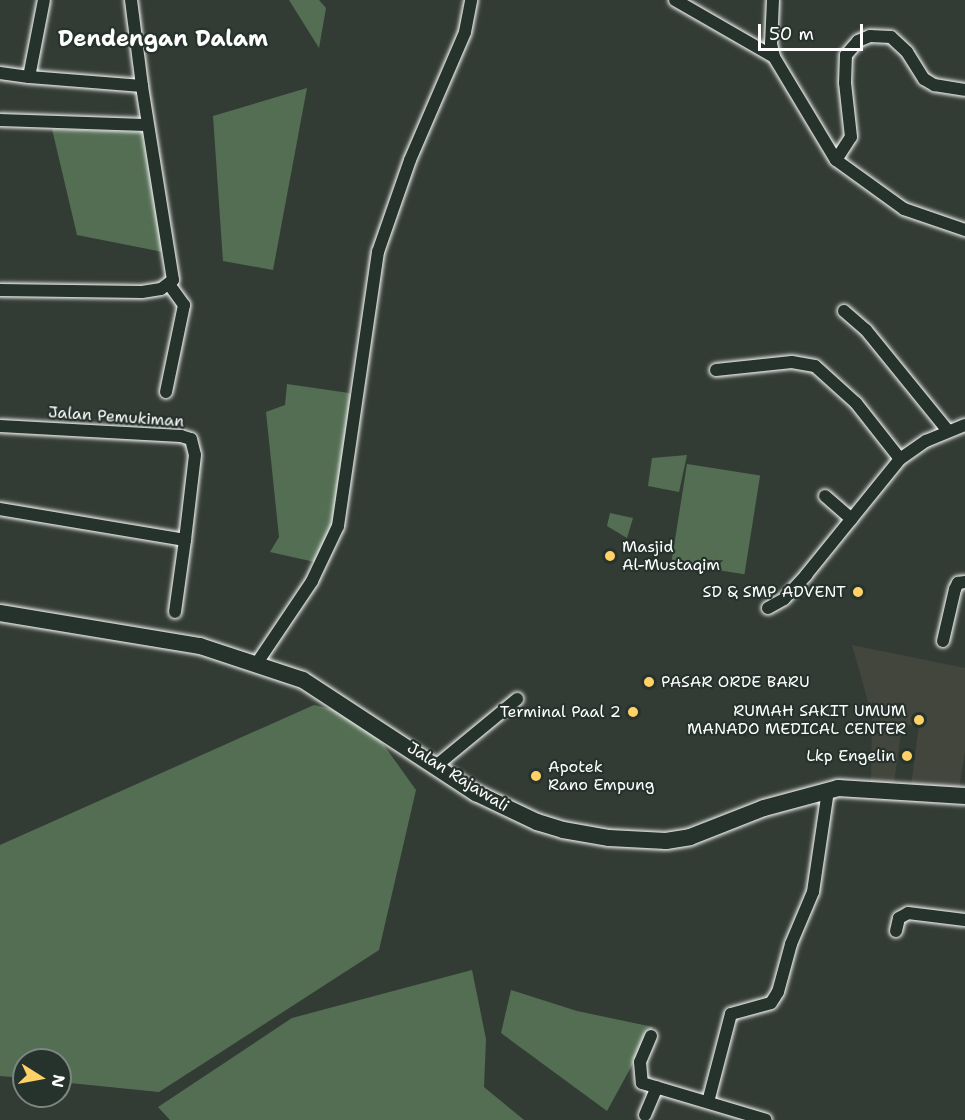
<!DOCTYPE html>
<html>
<head>
<meta charset="utf-8">
<style>
  body { margin:0 }
  #map { position:relative; width:965px; height:1120px; overflow:hidden; background:#333c34; font-family:"Shantell Sans",sans-serif }
  div>[style] { position:absolute }
  .built>* { inset:0; background:#43463d }
  .green>* { inset:0; background:#546e54; transform-origin:0 0 }
  .roads { filter:drop-shadow(0 0 2px #fff) drop-shadow(0 0 2px #fff) }
  .street>* { height:12px; margin:-6px; padding:0 6px; transform-origin:6px; border-radius:6px; background:#26332d }
  .secondary>* { height:16px; margin:-8px; padding:0 8px; transform-origin:8px; border-radius:8px; background:#26332d }
  .dots>* { width:16px; height:16px; translate:-50% -50%; box-sizing:border-box; border:3px solid #26332d; border-radius:50% }
  span { translate:-50% -50%; white-space:nowrap; text-align:center; line-height:1.15; -webkit-text-stroke:4.5px #26332d; paint-order:stroke }
  .street-label { font-size:16px; color:#fff }
  .poi-label { font-size:16px; color:#fff }
  .left { translate:0 -50%; text-align:left }
  .right { translate:-100% -50%; text-align:right }
  .district-label { font-size:22px; color:#fff; font-weight:700 }
  .north { position:absolute; left:12px; top:1048px; width:60px; height:60px; box-sizing:border-box; background:#26332d; border:2px solid #7d8581; border-radius:50%; rotate:101deg; font-size:16px; font-weight:700; line-height:24px; text-align:center; color:#fff }
  .north::after { content:''; display:block; margin:auto; width:21px; height:27px; background:#ffd166; clip-path:polygon(50% 0,100% 100%,50% 72%,0 100%) }
  .scale { position:absolute; left:758px; top:24px; width:105px; height:27px; box-sizing:border-box; border:3px solid #fff; border-top:0; padding-left:8px; font-size:18px; line-height:21px; white-space:nowrap; color:#fff; -webkit-text-stroke:4px #26332d; paint-order:stroke }
</style>
</head>
<body>
<div id="map">
  <div class="built">
    <i style="clip-path:polygon(852px 645px,965px 668px,965px 751px,959px 789px,911px 786px,919px 725px,902px 725px,894px 783px,871px 782px,872px 716px)"></i>
  </div>
  <div class="green">
    <i style="clip-path:polygon(289px 0,319px 0,326px 8px,319px 48px)"></i>
    <i style="clip-path:polygon(307px 88px,273px 270px,223px 261px,213px 116px)"></i>
    <i style="clip-path:polygon(52px 129px,142px 132px,163px 252px,77px 235px)"></i>
    <i style="clip-path:polygon(287px 384px,349px 393px,354px 399px,336px 524px,319px 563px,270px 552px,279px 537px,266px 412px,285px 405px)"></i>
    <i style="clip-path:polygon(687px 455px,679px 492px,648px 486px,652px 458px)"></i>
    <i style="left:687px;top:464px;width:74px;height:100px;rotate:9deg"></i>
    <i style="clip-path:polygon(610px 513px,633px 518px,627px 538px,607px 526px)"></i>
    <i style="clip-path:polygon(314px 705px,363px 716px,416px 790px,379px 950px,159px 1092px,60px 1082px,60px 1060px,24px 1060px,24px 1078px,0 1076px,0 845px)"></i>
    <i style="clip-path:polygon(472px 970px,486px 1039px,484px 1087px,524px 1120px,170px 1120px,158px 1107px,292px 1018px)"></i>
    <i style="clip-path:polygon(511px 990px,577px 1011px,653px 1027px,607px 1111px,501px 1033px)"></i>
  </div>
  <div class="roads">
    <div class="street">
      <i style="left:131px;top:0;width:87px;rotate:82.7deg"></i>
      <i style="left:675px;top:0;width:114px;rotate:29.9deg"></i>
      <i style="left:773px;top:0;width:44px;rotate:92.6deg"></i>
      <i style="left:771px;top:44px;width:13px;rotate:77deg"></i>
      <i style="left:774px;top:57px;width:120px;rotate:59deg"></i>
      <i style="left:836px;top:160px;width:27px;rotate:-57deg"></i>
      <i style="left:851px;top:137px;width:54px;rotate:-96.3deg"></i>
      <i style="left:845px;top:83px;width:28px;rotate:-88deg"></i>
      <i style="left:846px;top:55px;width:18px;rotate:-49deg"></i>
      <i style="left:858px;top:41px;width:13px;rotate:-23deg"></i>
      <i style="left:870px;top:36px;width:21px;rotate:3deg"></i>
      <i style="left:891px;top:37px;width:22px;rotate:43deg"></i>
      <i style="left:907px;top:52px;width:32px;rotate:58deg"></i>
      <i style="left:924px;top:79px;width:12px;rotate:31deg"></i>
      <i style="left:934px;top:85px;width:31px;rotate:9deg"></i>
      <i style="left:0;top:73px;width:29px;rotate:8deg"></i>
      <i style="left:0;top:120px;width:145px;rotate:2deg"></i>
      <i style="left:836px;top:160px;width:84px;rotate:35.8deg"></i>
      <i style="left:904px;top:209px;width:65px;rotate:19deg"></i>
      <i style="left:0;top:290px;width:142px;rotate:0.8deg"></i>
      <i style="left:142px;top:292px;width:19px;rotate:-9deg"></i>
      <i style="left:161px;top:289px;width:15px;rotate:-37deg"></i>
      <i style="left:173px;top:280px;width:196px;rotate:-99.1deg"></i>
      <i style="left:142px;top:86px;width:113px;rotate:-175.4deg"></i>
      <i style="left:29px;top:77px;width:78px;rotate:-79deg"></i>
      <i style="left:844px;top:311px;width:29px;rotate:41deg"></i>
      <i style="left:866px;top:330px;width:130px;rotate:50.9deg"></i>
      <i style="left:716px;top:370px;width:76px;rotate:-6deg"></i>
      <i style="left:792px;top:362px;width:23px;rotate:10deg"></i>
      <i style="left:815px;top:366px;width:55px;rotate:42.1deg"></i>
      <i style="left:856px;top:403px;width:71px;rotate:51.8deg"></i>
      <i style="left:166px;top:392px;width:89px;rotate:-78.3deg"></i>
      <i style="left:184px;top:305px;width:24px;rotate:-126deg"></i>
      <i style="left:0;top:426px;width:181px;rotate:3.2deg"></i>
      <i style="left:181px;top:436px;width:10px;rotate:17deg"></i>
      <i style="left:191px;top:439px;width:16px;rotate:76deg"></i>
      <i style="left:195px;top:455px;width:86px;rotate:96.7deg"></i>
      <i style="left:185px;top:540px;width:188px;rotate:-170.5deg"></i>
      <i style="left:825px;top:496px;width:35px;rotate:41deg"></i>
      <i style="left:768px;top:608px;width:18px;rotate:-29deg"></i>
      <i style="left:784px;top:599px;width:33px;rotate:-47deg"></i>
      <i style="left:806px;top:575px;width:149px;rotate:-51deg"></i>
      <i style="left:900px;top:459px;width:32px;rotate:-35deg"></i>
      <i style="left:926px;top:441px;width:42px;rotate:-22.3deg"></i>
      <i style="left:175px;top:612px;width:73px;rotate:-82.1deg"></i>
      <i style="left:943px;top:641px;width:53px;rotate:-77deg"></i>
      <i style="left:955px;top:589px;width:7px;rotate:-63deg"></i>
      <i style="left:958px;top:583px;width:7px;rotate:-8deg"></i>
      <i style="left:257px;top:663px;width:99px;rotate:-56.1deg"></i>
      <i style="left:312px;top:581px;width:61px;rotate:-64.7deg"></i>
      <i style="left:338px;top:526px;width:277px;rotate:-81.7deg"></i>
      <i style="left:378px;top:252px;width:97px;rotate:-70.8deg"></i>
      <i style="left:410px;top:160px;width:139px;rotate:-66.7deg"></i>
      <i style="left:465px;top:32px;width:33px;rotate:-79deg"></i>
      <i style="left:437px;top:765px;width:104px;rotate:-39.5deg"></i>
      <i style="left:896px;top:931px;width:13px;rotate:-77deg"></i>
      <i style="left:899px;top:918px;width:10px;rotate:-29deg"></i>
      <i style="left:908px;top:913px;width:57px;rotate:7deg"></i>
      <i style="left:651px;top:1036px;width:28px;rotate:113deg"></i>
      <i style="left:640px;top:1062px;width:21px;rotate:85deg"></i>
      <i style="left:642px;top:1083px;width:129px;rotate:16.6deg"></i>
      <i style="left:708px;top:1102px;width:91px;rotate:-75.4deg"></i>
      <i style="left:731px;top:1014px;width:41px;rotate:-15.4deg"></i>
      <i style="left:771px;top:1003px;width:13px;rotate:-58deg"></i>
      <i style="left:778px;top:992px;width:50px;rotate:-74.8deg"></i>
      <i style="left:791px;top:944px;width:56px;rotate:-67.1deg"></i>
      <i style="left:813px;top:892px;width:103px;rotate:-81.6deg"></i>
      <i style="left:645px;top:1115px;width:30px;rotate:-67deg"></i>
    </div>
    <div class="secondary">
      <i style="left:0;top:613px;width:203px;rotate:9.4deg"></i>
      <i style="left:200px;top:646px;width:108px;rotate:18.3deg"></i>
      <i style="left:303px;top:680px;width:207px;rotate:33.2deg"></i>
      <i style="left:476px;top:793px;width:68px;rotate:25.4deg"></i>
      <i style="left:537px;top:822px;width:27px;rotate:17deg"></i>
      <i style="left:563px;top:830px;width:47px;rotate:9.9deg"></i>
      <i style="left:609px;top:838px;width:57px;rotate:3deg"></i>
      <i style="left:666px;top:841px;width:24px;rotate:-9deg"></i>
      <i style="left:690px;top:837px;width:79px;rotate:-21.4deg"></i>
      <i style="left:764px;top:808px;width:77px;rotate:-15.1deg"></i>
      <i style="left:838px;top:788px;width:127px;rotate:3.6deg"></i>
    </div>
  </div>
  <div class="dots">
    <i style="left:610px;top:556px;background:#ffd166"></i>
    <i style="left:858px;top:592px;background:#ffd166"></i>
    <i style="left:649px;top:682px;background:#ffd166"></i>
    <i style="left:633px;top:712px;background:#ffd166"></i>
    <i style="left:919px;top:720px;background:#ffd166"></i>
    <i style="left:907px;top:756px;background:#ffd166"></i>
    <i style="left:536px;top:776px;background:#ffd166"></i>
  </div>
  <div class="street-label">
    <span style="left:116px;top:417px;rotate:4deg">Jalan Pemukiman</span>
    <span style="left:458px;top:777px;rotate:32deg">Jalan Rajawali</span>
  </div>
  <div class="poi-label">
    <span class="left" style="left:622px;top:556px">Masjid<br>Al-Mustaqim</span>
    <span class="right" style="left:846px;top:592px">SD &amp; SMP ADVENT</span>
    <span class="left" style="left:661px;top:682px">PASAR ORDE BARU</span>
    <span class="right" style="left:906px;top:720px">RUMAH SAKIT UMUM<br>MANADO MEDICAL CENTER</span>
    <span class="right" style="left:621px;top:712px">Terminal Paal 2</span>
    <span class="right" style="left:895px;top:756px">Lkp Engelin</span>
    <span class="left" style="left:548px;top:776px">Apotek<br>Rano Empung</span>
  </div>
  <div class="district-label">
    <span style="left:163px;top:39px">Dendengan Dalam</span>
  </div>
  <div class="north">N</div>
  <div class="scale">50 m</div>
</div>
</body>
</html>
